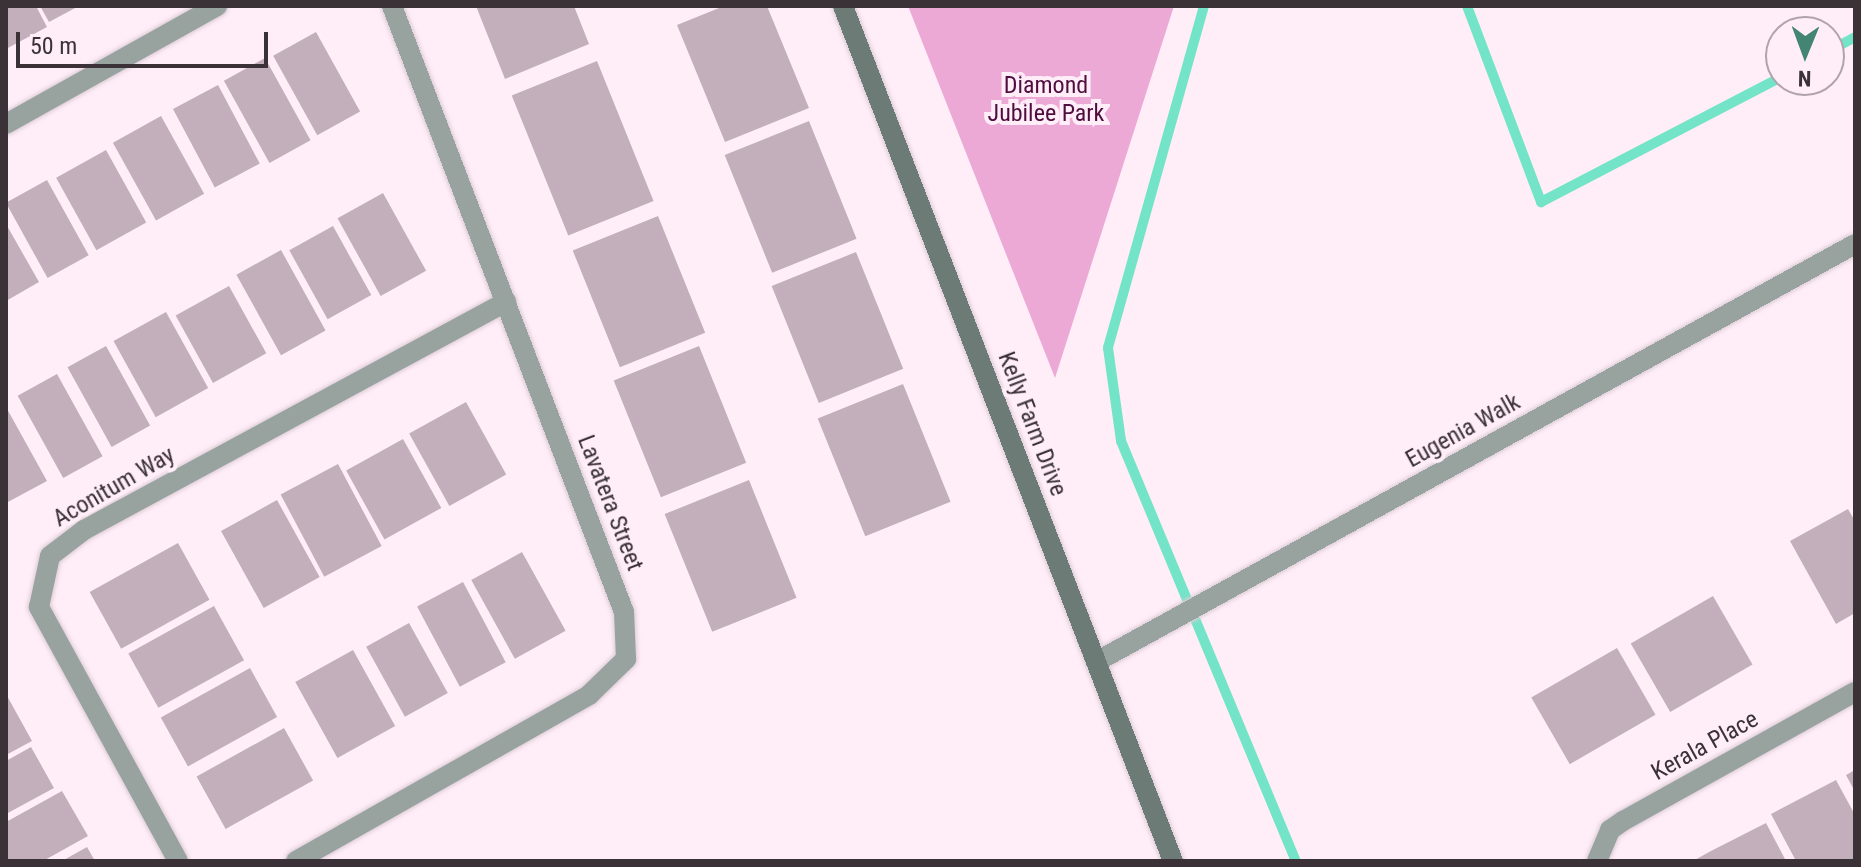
<!DOCTYPE html>
<html>
<head>
<meta charset="utf-8">
<style>
  body { margin:0 }
  #map { position:relative; width:1861px; height:867px; overflow:hidden; background:#ffeef8; font-family:"Roboto Condensed",sans-serif }
  div>[style] { position:absolute }
  .green>* { inset:0; background:#eda9d6 }
  .stream>* { height:10px; margin:-5px; padding:0 5px; transform-origin:5px; border-radius:5px; background:#73e4c7 }
  .building>* { inset:0; background:#c3afbb; transform-origin:0 0 }
  .roads { filter:drop-shadow(0 0 2px #dcccd5) drop-shadow(0 0 2px #dcccd5) }
  .street>* { height:20px; margin:-10px; padding:0 10px; transform-origin:10px; border-radius:10px; background:#98a29f }
  .secondary>* { height:20px; margin:-10px; padding:0 10px; transform-origin:10px; border-radius:10px; background:#6c7b76 }
  span { translate:-50% -50%; white-space:nowrap; text-align:center; line-height:1.15; -webkit-text-stroke:8px #ffeef8; paint-order:stroke }
  .park-label { font-size:24px; color:#4f0c3f }
  .street-label { font-size:24px; color:#3a3237 }
  .frame { position:absolute; inset:0; border:8px solid #3a3237; pointer-events:none }
  .north { position:absolute; left:1765px; top:16px; width:80px; height:80px; box-sizing:border-box; background:#ffeef8; border:2px solid #b0a3ab; border-radius:50%; rotate:181deg; font-size:22px; font-weight:700; line-height:32px; text-align:center; color:#3a3237 }
  .north::after { content:''; display:block; margin:auto; width:28px; height:36px; background:#448473; clip-path:polygon(50% 0,100% 100%,50% 72%,0 100%) }
  .scale { position:absolute; left:16px; top:32px; width:252px; height:36px; box-sizing:border-box; border:4px solid #3a3237; border-top:0; padding-left:10px; font-size:24px; line-height:28px; white-space:nowrap; color:#3a3237; -webkit-text-stroke:6px #ffeef8; paint-order:stroke }
</style>
</head>
<body>
<div id="map">
  <div class="green">
    <i style="clip-path:polygon(908px 6px,1174px 6px,1055px 378px)"></i>
  </div>
  <div class="stream">
    <i style="left:1204px;top:6px;width:355px;rotate:105.7deg"></i>
    <i style="left:1108px;top:348px;width:94px;rotate:82deg"></i>
    <i style="left:1121px;top:441px;width:455px;rotate:67.4deg"></i>
    <i style="left:1467px;top:6px;width:210px;rotate:69.3deg"></i>
    <i style="left:1541px;top:202px;width:271px;rotate:-27.5deg"></i>
    <i style="left:1829px;top:51px;width:30px;rotate:-28deg"></i>
  </div>
  <div class="building">
    <i style="clip-path:polygon(6px 6px,36px 6px,47px 27px,6px 49px)"></i>
    <i style="clip-path:polygon(40px 6px,79px 6px,49px 22px)"></i>
    <i style="clip-path:polygon(476px 6px,574px 6px,589px 44px,505px 79px)"></i>
    <i style="clip-path:polygon(724px 6px,767px 6px,809px 108px,725px 142px,677px 25px)"></i>
    <i style="left:316px;top:32px;width:91px;height:49px;rotate:61deg"></i>
    <i style="left:265px;top:58px;width:94px;height:47px;rotate:61deg"></i>
    <i style="left:597px;top:61px;width:151px;height:92px;rotate:68deg"></i>
    <i style="left:218px;top:85px;width:89px;height:51px;rotate:62deg"></i>
    <i style="left:161px;top:116px;width:89px;height:55px;rotate:61deg"></i>
    <i style="left:809px;top:121px;width:127px;height:91px;rotate:68deg"></i>
    <i style="left:106px;top:150px;width:83px;height:57px;rotate:61deg"></i>
    <i style="left:47px;top:180px;width:86px;height:47px;rotate:61deg"></i>
    <i style="left:383px;top:193px;width:89px;height:52px;rotate:61deg"></i>
    <i style="left:658px;top:216px;width:126px;height:92px;rotate:68deg"></i>
    <i style="clip-path:polygon(6px 224px,39px 282px,6px 301px)"></i>
    <i style="left:333px;top:226px;width:79px;height:50px;rotate:61deg"></i>
    <i style="left:281px;top:250px;width:92px;height:51px;rotate:61deg"></i>
    <i style="left:856px;top:252px;width:126px;height:91px;rotate:68deg"></i>
    <i style="left:229px;top:286px;width:77px;height:61px;rotate:61deg"></i>
    <i style="left:166px;top:312px;width:87px;height:60px;rotate:61deg"></i>
    <i style="left:106px;top:346px;width:91px;height:44px;rotate:61deg"></i>
    <i style="left:699px;top:346px;width:126px;height:92px;rotate:68deg"></i>
    <i style="left:57px;top:374px;width:94px;height:45px;rotate:61deg"></i>
    <i style="left:903px;top:384px;width:127px;height:92px;rotate:68deg"></i>
    <i style="left:466px;top:402px;width:83px;height:65px;rotate:61deg"></i>
    <i style="clip-path:polygon(6px 407px,47px 481px,6px 503px)"></i>
    <i style="left:403px;top:439px;width:79px;height:65px;rotate:61deg"></i>
    <i style="left:338px;top:464px;width:93px;height:65px;rotate:62deg"></i>
    <i style="left:749px;top:480px;width:127px;height:91px;rotate:68deg"></i>
    <i style="left:277px;top:500px;width:88px;height:64px;rotate:61deg"></i>
    <i style="clip-path:polygon(1848px 509px,1855px 521px,1855px 613px,1836px 624px,1790px 541px)"></i>
    <i style="left:178px;top:543px;width:65px;height:101px;rotate:61deg"></i>
    <i style="left:522px;top:552px;width:90px;height:58px;rotate:61deg"></i>
    <i style="left:463px;top:582px;width:91px;height:52px;rotate:62deg"></i>
    <i style="left:1713px;top:596px;width:79px;height:95px;rotate:60deg"></i>
    <i style="left:214px;top:606px;width:62px;height:98px;rotate:61deg"></i>
    <i style="left:409px;top:623px;width:80px;height:49px;rotate:61deg"></i>
    <i style="left:1617px;top:648px;width:77px;height:99px;rotate:60deg"></i>
    <i style="left:353px;top:650px;width:87px;height:66px;rotate:61deg"></i>
    <i style="left:250px;top:668px;width:56px;height:102px;rotate:61deg"></i>
    <i style="clip-path:polygon(6px 694px,32px 741px,6px 755px)"></i>
    <i style="left:284px;top:728px;width:60px;height:100px;rotate:61deg"></i>
    <i style="clip-path:polygon(31px 747px,54px 788px,6px 814px,6px 761px)"></i>
    <i style="clip-path:polygon(1855px 770px,1855px 792px,1846px 775px)"></i>
    <i style="clip-path:polygon(1836px 780px,1855px 815px,1855px 861px,1796px 861px,1771px 814px)"></i>
    <i style="clip-path:polygon(62px 791px,88px 836px,43px 861px,6px 861px,6px 822px)"></i>
    <i style="clip-path:polygon(1766px 823px,1786px 861px,1693px 861px,1709px 852px)"></i>
    <i style="clip-path:polygon(87px 847px,95px 861px,62px 861px)"></i>
  </div>
  <div class="roads">
    <div class="street">
      <i style="left:6px;top:124px;width:242px;rotate:-29.2deg"></i>
      <i style="left:1096px;top:662px;width:866px;rotate:-28.84deg"></i>
      <i style="left:178px;top:861px;width:290px;rotate:-118.7deg"></i>
      <i style="left:39px;top:607px;width:52px;rotate:-77.8deg"></i>
      <i style="left:50px;top:556px;width:43px;rotate:-37.4deg"></i>
      <i style="left:84px;top:530px;width:480px;rotate:-28.4deg"></i>
      <i style="left:296px;top:861px;width:337px;rotate:-29.5deg"></i>
      <i style="left:589px;top:695px;width:52px;rotate:-44.2deg"></i>
      <i style="left:626px;top:659px;width:47px;rotate:-92.4deg"></i>
      <i style="left:624px;top:612px;width:649px;rotate:-110.95deg"></i>
      <i style="left:1597px;top:861px;width:34px;rotate:-67deg"></i>
      <i style="left:1610px;top:830px;width:16px;rotate:-35deg"></i>
      <i style="left:1623px;top:821px;width:265px;rotate:-29.1deg"></i>
    </div>
    <div class="secondary">
      <i style="left:843px;top:6px;width:916px;rotate:68.9deg"></i>
    </div>
  </div>
  <div class="park-label">
    <span style="left:1046px;top:100px">Diamond<br>Jubilee Park</span>
  </div>
  <div class="street-label">
    <span style="left:1032px;top:424px;rotate:69deg">Kelly Farm Drive</span>
    <span style="left:1463px;top:431px;rotate:-29deg">Eugenia Walk</span>
    <span style="left:114px;top:487px;rotate:-30deg">Aconitum Way</span>
    <span style="left:610px;top:503px;rotate:69deg">Lavatera Street</span>
    <span style="left:1705px;top:746px;rotate:-29deg">Kerala Place</span>
  </div>
  <div class="frame"></div>
  <div class="north">N</div>
  <div class="scale">50 m</div>
</div>
</body>
</html>
